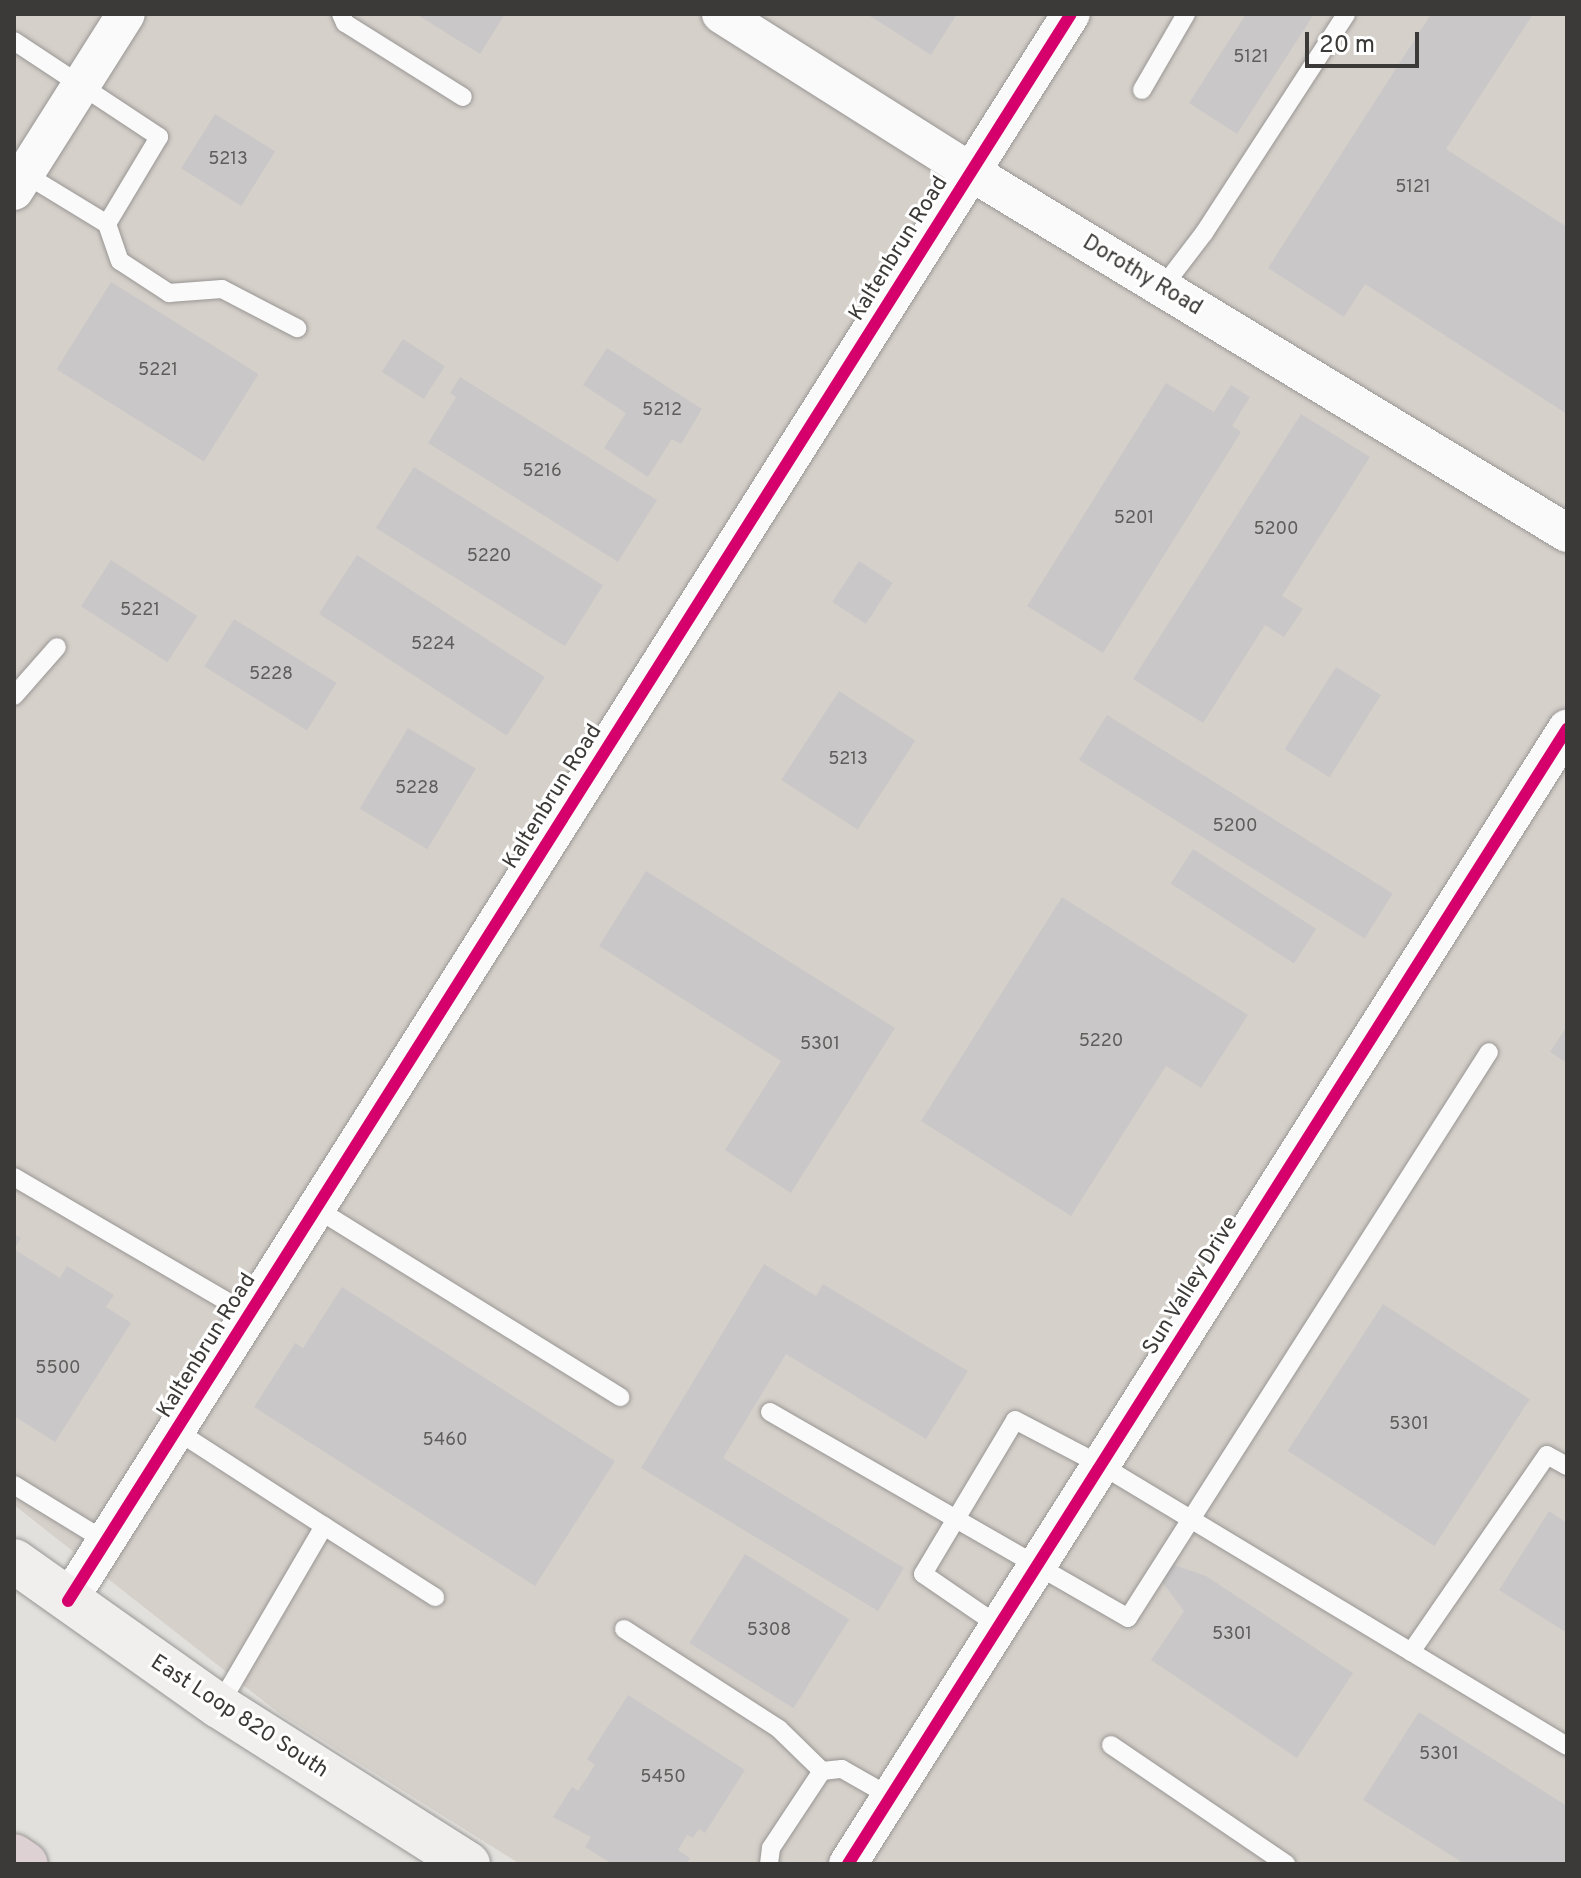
<!DOCTYPE html>
<html>
<head>
<meta charset="utf-8">
<style>
  body { margin:0 }
  #map { position:relative; width:1581px; height:1878px; overflow:hidden; background:#e2e0dd; font-family:Overpass,sans-serif }
  div>[style] { position:absolute }
  .built>* { inset:0; background:#d6d0ca }
  .building>* { inset:0; background:#c9c7c8; transform-origin:0 0 }
  .roads { filter:drop-shadow(0 0 2px #989694) drop-shadow(0 0 2px #989694) }
  .service>* { height:18px; margin:-9px; padding:0 9px; transform-origin:9px; border-radius:9px; background:#fbfafa }
  .minor>* { height:38px; margin:-19px; padding:0 19px; transform-origin:19px; border-radius:19px; background:#fbfafa }
  .secondary>* { height:44px; margin:-22px; padding:0 22px; transform-origin:22px; border-radius:22px; background:#f1eeee }
  .motorway>* { height:44px; margin:-22px; padding:0 22px; transform-origin:22px; border-radius:22px; background:#ddd1d4 }
  .cycleway>* { height:12px; margin:-6px; padding:0 6px; transform-origin:6px; border-radius:6px; background:#d6006c }
  span { translate:-50% -50%; white-space:nowrap; text-align:center; line-height:1.15; -webkit-text-stroke:6px #fff; paint-order:stroke }
  .number-label { font-size:18px; color:#5f5d5c }
  .number-label span { -webkit-text-stroke-width:0 }
  .street-label { font-size:22px; color:#3c3a38 }
  .frame { position:absolute; inset:0; border:16px solid #3c3a38; pointer-events:none }
  .scale { position:absolute; left:1305px; top:32px; width:114px; height:36px; box-sizing:border-box; border:4px solid #3c3a38; border-top:0; padding-left:10px; font-size:24px; line-height:28px; white-space:nowrap; color:#3c3a38; -webkit-text-stroke:6px #fff; paint-order:stroke }
</style>
</head>
<body>
<div id="map">
  <div class="built">
    <i style="clip-path:polygon(14px 14px,1567px 14px,1567px 1864px,520px 1864px,280px 1714px,14px 1505px)"></i>
  </div>
  <div class="building">
    <i style="clip-path:polygon(416px 14px,505px 14px,480px 54px)"></i>
    <i style="clip-path:polygon(867px 14px,957px 14px,931px 55px)"></i>
    <i style="clip-path:polygon(1246px 14px,1314px 14px,1237px 134px,1189px 103px)"></i>
    <i style="clip-path:polygon(1431px 14px,1533px 14px,1446px 149px,1567px 227px,1567px 414px,1365px 284px,1344px 317px,1268px 268px)"></i>
    <i style="left:215px;top:114px;width:71px;height:64px;rotate:32deg"></i>
    <i style="left:111px;top:282px;width:174px;height:103px;rotate:32deg"></i>
    <i style="left:403px;top:339px;width:50px;height:39px;rotate:33deg"></i>
    <i style="clip-path:polygon(607px 348px,702px 409px,681px 444px,672px 439px,648px 477px,604px 448px,626px 413px,583px 385px)"></i>
    <i style="clip-path:polygon(460px 377px,657px 500px,618px 562px,428px 443px,456px 397px,450px 393px)"></i>
    <i style="clip-path:polygon(1166px 383px,1214px 412px,1231px 385px,1250px 397px,1232px 426px,1241px 432px,1103px 653px,1027px 606px)"></i>
    <i style="clip-path:polygon(1301px 414px,1370px 457px,1282px 596px,1303px 609px,1284px 637px,1265px 625px,1203px 723px,1133px 679px)"></i>
    <i style="left:414px;top:467px;width:223px;height:72px;rotate:32deg"></i>
    <i style="left:357px;top:555px;width:224px;height:70px;rotate:33deg"></i>
    <i style="left:111px;top:560px;width:103px;height:55px;rotate:33deg"></i>
    <i style="left:859px;top:561px;width:40px;height:49px;rotate:33deg"></i>
    <i style="left:234px;top:619px;width:121px;height:56px;rotate:32deg"></i>
    <i style="left:1336px;top:667px;width:53px;height:97px;rotate:32deg"></i>
    <i style="left:839px;top:691px;width:91px;height:106px;rotate:33deg"></i>
    <i style="left:1107px;top:715px;width:337px;height:53px;rotate:32deg"></i>
    <i style="left:408px;top:728px;width:79px;height:94px;rotate:31deg"></i>
    <i style="left:1193px;top:849px;width:147px;height:41px;rotate:33deg"></i>
    <i style="clip-path:polygon(646px 871px,895px 1028px,791px 1193px,725px 1150px,781px 1061px,599px 946px)"></i>
    <i style="clip-path:polygon(1062px 897px,1248px 1015px,1201px 1088px,1166px 1066px,1071px 1216px,921px 1121px)"></i>
    <i style="clip-path:polygon(1567px 1026px,1567px 1063px,1550px 1052px)"></i>
    <i style="clip-path:polygon(14px 1234px,21px 1238px,14px 1249px,60px 1278px,67px 1266px,114px 1295px,106px 1307px,131px 1323px,55px 1442px,14px 1416px)"></i>
    <i style="clip-path:polygon(764px 1264px,816px 1296px,823px 1284px,968px 1371px,926px 1439px,786px 1354px,723px 1458px,904px 1568px,878px 1611px,641px 1468px)"></i>
    <i style="clip-path:polygon(342px 1287px,615px 1461px,535px 1586px,254px 1407px,295px 1343px,303px 1348px)"></i>
    <i style="left:1383px;top:1304px;width:175px;height:175px;rotate:33deg"></i>
    <i style="clip-path:polygon(1549px 1511px,1567px 1523px,1567px 1633px,1499px 1590px)"></i>
    <i style="left:745px;top:1554px;width:123px;height:105px;rotate:32deg"></i>
    <i style="clip-path:polygon(1166px 1562px,1206px 1576px,1353px 1673px,1297px 1758px,1151px 1660px,1184px 1611px,1157px 1575px)"></i>
    <i style="clip-path:polygon(628px 1695px,745px 1770px,705px 1833px,699px 1829px,693px 1838px,687px 1835px,678px 1850px,690px 1858px,686px 1864px,612px 1864px,585px 1847px,591px 1837px,553px 1817px,572px 1787px,578px 1791px,595px 1765px,587px 1759px)"></i>
    <i style="clip-path:polygon(1419px 1712px,1567px 1806px,1567px 1864px,1465px 1864px,1363px 1800px)"></i>
  </div>
  <div class="roads">
    <div class="service">
      <i style="left:341px;top:14px;width:10px;rotate:66deg"></i>
      <i style="left:345px;top:23px;width:139px;rotate:32.1deg"></i>
      <i style="left:14px;top:41px;width:174px;rotate:33.5deg"></i>
      <i style="left:159px;top:137px;width:101px;rotate:120.9deg"></i>
      <i style="left:107px;top:224px;width:96px;rotate:-148.6deg"></i>
      <i style="left:1142px;top:90px;width:88px;rotate:-59.9deg"></i>
      <i style="left:107px;top:224px;width:39px;rotate:71deg"></i>
      <i style="left:120px;top:261px;width:59px;rotate:33.1deg"></i>
      <i style="left:169px;top:293px;width:53px;rotate:-4.3deg"></i>
      <i style="left:222px;top:289px;width:85px;rotate:27.5deg"></i>
      <i style="left:1162px;top:288px;width:69px;rotate:-52.6deg"></i>
      <i style="left:1204px;top:233px;width:261px;rotate:-57deg"></i>
      <i style="left:14px;top:696px;width:65px;rotate:-48.7deg"></i>
      <i style="left:14px;top:1177px;width:273px;rotate:30.3deg"></i>
      <i style="left:317px;top:1209px;width:357px;rotate:31.8deg"></i>
      <i style="left:770px;top:1412px;width:413px;rotate:29.9deg"></i>
      <i style="left:1128px;top:1618px;width:671px;rotate:-57.47deg"></i>
      <i style="left:177px;top:1431px;width:175px;rotate:32.9deg"></i>
      <i style="left:324px;top:1526px;width:208px;rotate:120.3deg"></i>
      <i style="left:14px;top:1485px;width:109px;rotate:31.5deg"></i>
      <i style="left:324px;top:1526px;width:132px;rotate:32.6deg"></i>
      <i style="left:999px;top:1626px;width:92px;rotate:-145.6deg"></i>
      <i style="left:923px;top:1574px;width:179px;rotate:-59.1deg"></i>
      <i style="left:1015px;top:1420px;width:97px;rotate:27.6deg"></i>
      <i style="left:1101px;top:1465px;width:544px;rotate:31.09deg"></i>
      <i style="left:624px;top:1629px;width:184px;rotate:32.8deg"></i>
      <i style="left:779px;top:1729px;width:60px;rotate:44.3deg"></i>
      <i style="left:1411px;top:1652px;width:239px;rotate:-55.4deg"></i>
      <i style="left:1547px;top:1455px;width:23px;rotate:29deg"></i>
      <i style="left:1111px;top:1745px;width:212px;rotate:34.2deg"></i>
      <i style="left:769px;top:1864px;width:16px;rotate:-83deg"></i>
      <i style="left:771px;top:1848px;width:92px;rotate:-56.5deg"></i>
      <i style="left:822px;top:1771px;width:20px;rotate:-6deg"></i>
      <i style="left:842px;top:1769px;width:56px;rotate:29.7deg"></i>
    </div>
    <div class="minor">
      <i style="left:721px;top:14px;width:296px;rotate:32.3deg"></i>
      <i style="left:971px;top:172px;width:697px;rotate:31.2deg"></i>
      <i style="left:14px;top:191px;width:209px;rotate:-57.7deg"></i>
      <i style="left:68px;top:1601px;width:1877px;rotate:-57.71deg"></i>
      <i style="left:848px;top:1864px;width:1344px;rotate:-57.65deg"></i>
    </div>
    <div class="secondary">
      <i style="left:14px;top:1561px;width:251px;rotate:35.3deg"></i>
      <i style="left:219px;top:1706px;width:295px;rotate:32.4deg"></i>
    </div>
    <div class="motorway">
      <i style="left:14px;top:1856px;width:14px;rotate:34deg"></i>
    </div>
  </div>
  <div class="cycleway">
    <i style="left:68px;top:1601px;width:1877px;rotate:-57.71deg"></i>
    <i style="left:848px;top:1864px;width:1344px;rotate:-57.65deg"></i>
  </div>
  <div class="number-label">
    <span style="left:1251px;top:58px">5121</span>
    <span style="left:228px;top:160px">5213</span>
    <span style="left:1413px;top:188px">5121</span>
    <span style="left:158px;top:371px">5221</span>
    <span style="left:662px;top:411px">5212</span>
    <span style="left:542px;top:472px">5216</span>
    <span style="left:1134px;top:519px">5201</span>
    <span style="left:1276px;top:530px">5200</span>
    <span style="left:489px;top:557px">5220</span>
    <span style="left:140px;top:611px">5221</span>
    <span style="left:433px;top:645px">5224</span>
    <span style="left:271px;top:675px">5228</span>
    <span style="left:848px;top:760px">5213</span>
    <span style="left:417px;top:789px">5228</span>
    <span style="left:1235px;top:827px">5200</span>
    <span style="left:1101px;top:1042px">5220</span>
    <span style="left:820px;top:1045px">5301</span>
    <span style="left:58px;top:1369px">5500</span>
    <span style="left:1409px;top:1425px">5301</span>
    <span style="left:445px;top:1441px">5460</span>
    <span style="left:769px;top:1631px">5308</span>
    <span style="left:1232px;top:1635px">5301</span>
    <span style="left:1439px;top:1755px">5301</span>
    <span style="left:663px;top:1778px">5450</span>
  </div>
  <div class="street-label">
    <span style="left:899px;top:249px;rotate:-58deg">Kaltenbrun Road</span>
    <span style="left:1142px;top:276px;rotate:31deg">Dorothy Road</span>
    <span style="left:553px;top:797px;rotate:-58deg">Kaltenbrun Road</span>
    <span style="left:1191px;top:1286px;rotate:-58deg">Sun Valley Drive</span>
    <span style="left:207px;top:1346px;rotate:-58deg">Kaltenbrun Road</span>
    <span style="left:239px;top:1717px;rotate:33deg">East Loop 820 South</span>
  </div>
  <div class="frame"></div>
  <div class="scale">20 m</div>
</div>
</body>
</html>
